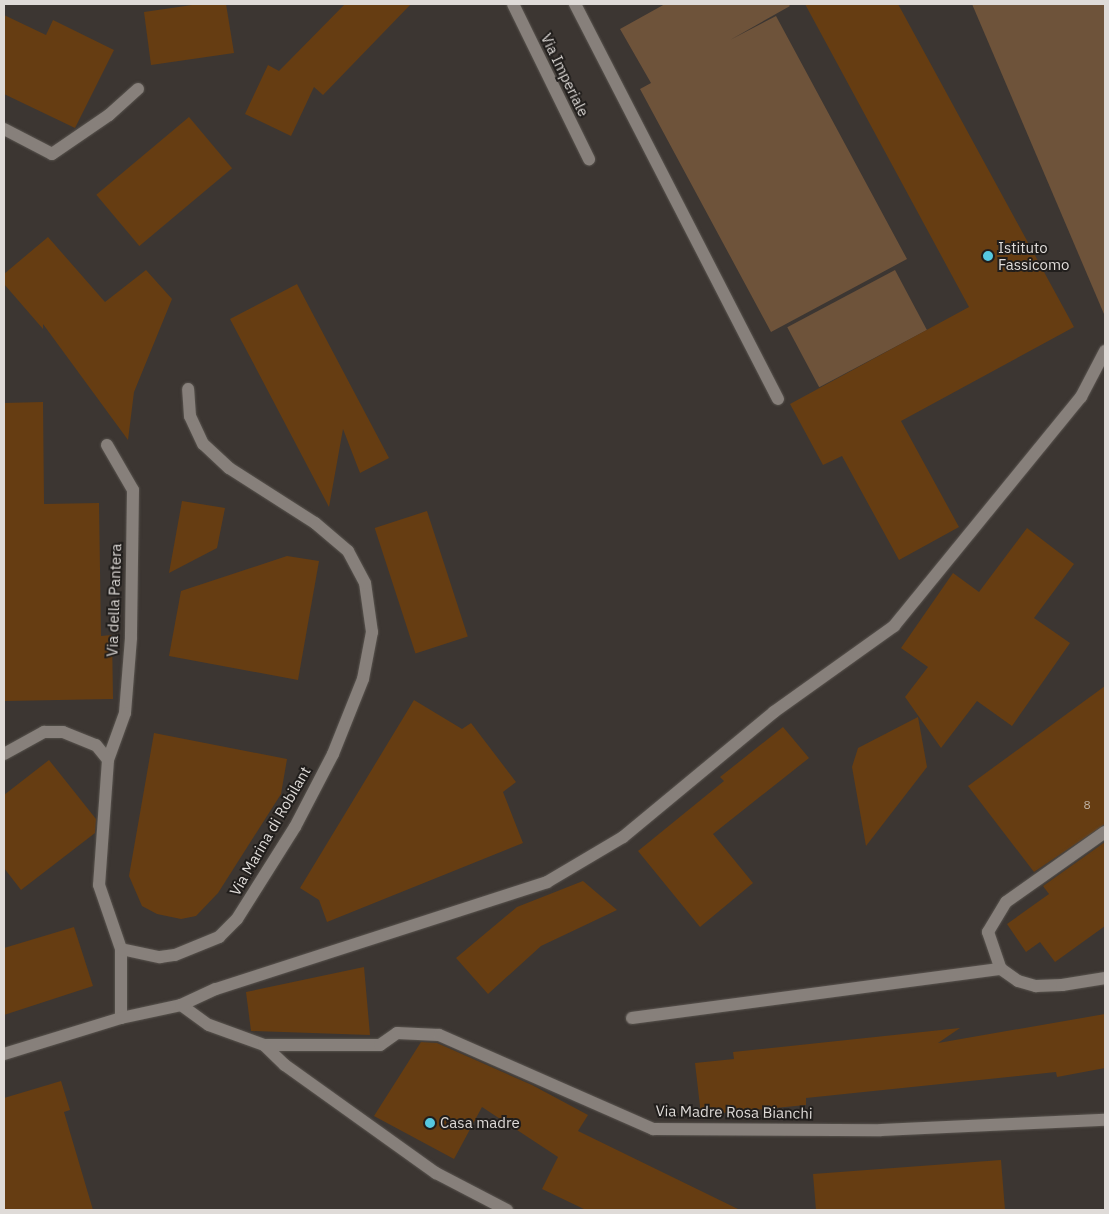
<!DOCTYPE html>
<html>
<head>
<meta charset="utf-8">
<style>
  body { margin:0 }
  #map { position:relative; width:1109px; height:1214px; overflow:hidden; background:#3c3632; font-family:"IBM Plex Sans",sans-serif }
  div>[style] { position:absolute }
  .green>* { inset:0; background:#6e533a; transform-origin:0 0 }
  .building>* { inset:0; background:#663d12; transform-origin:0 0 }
  .roads { filter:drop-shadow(0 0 1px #58534e) drop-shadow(0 0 1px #58534e) }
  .minor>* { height:12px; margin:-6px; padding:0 6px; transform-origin:6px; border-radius:6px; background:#87807b }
  .dots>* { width:14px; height:14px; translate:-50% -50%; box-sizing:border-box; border:2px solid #211e1c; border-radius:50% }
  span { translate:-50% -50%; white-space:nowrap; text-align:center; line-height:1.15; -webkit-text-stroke:4px #211e1c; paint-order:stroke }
  .number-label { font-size:12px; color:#c1b4a6 }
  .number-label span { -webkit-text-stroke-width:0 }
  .street-label { font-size:15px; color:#dfdbd8 }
  .poi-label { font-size:15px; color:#dfdbd8 }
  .left { translate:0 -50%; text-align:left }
  .frame { position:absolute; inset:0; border:5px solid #dfdbd8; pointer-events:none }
</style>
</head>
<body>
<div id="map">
  <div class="green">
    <i style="clip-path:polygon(665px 4px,788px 4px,790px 6px,730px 40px,776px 16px,907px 259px,771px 332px,640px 89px,651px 83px,620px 29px)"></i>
    <i style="clip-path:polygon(972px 4px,1105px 4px,1104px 314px)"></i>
    <i style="left:895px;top:270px;width:68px;height:122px;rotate:62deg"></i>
  </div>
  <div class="building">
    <i style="clip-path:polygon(199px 4px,226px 4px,234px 53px,151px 65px,144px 12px)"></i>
    <i style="clip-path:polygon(345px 4px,411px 4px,323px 95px,314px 87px,291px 136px,245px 114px,268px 65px,279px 71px)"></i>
    <i style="clip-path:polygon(805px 4px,898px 4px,1074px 327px,901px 421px,959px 527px,899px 560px,842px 456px,823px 465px,790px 404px,969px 307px)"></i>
    <i style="clip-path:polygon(4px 15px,46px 35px,53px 20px,114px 50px,75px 128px,4px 94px)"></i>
    <i style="left:189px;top:117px;width:67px;height:121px;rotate:50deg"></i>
    <i style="clip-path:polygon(48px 237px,105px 302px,146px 270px,172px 299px,134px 392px,128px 440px,43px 324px,43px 329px,4px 284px,4px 274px)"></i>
    <i style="clip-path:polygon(297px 284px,389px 458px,360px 473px,343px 429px,329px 507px,230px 319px)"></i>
    <i style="clip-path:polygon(43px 402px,44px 504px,99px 503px,101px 636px,112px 635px,113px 699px,4px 701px,4px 403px)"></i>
    <i style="clip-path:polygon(182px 501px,225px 508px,217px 548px,169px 573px)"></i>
    <i style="left:427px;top:511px;width:132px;height:55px;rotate:72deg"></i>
    <i style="clip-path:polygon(1027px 528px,1074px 564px,1034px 618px,1070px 643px,1012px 726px,977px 701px,941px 748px,905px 697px,928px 667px,901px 648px,953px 573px,979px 592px)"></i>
    <i style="clip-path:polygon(287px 556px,319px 561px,298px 680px,169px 656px,181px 591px)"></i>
    <i style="clip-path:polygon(1105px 686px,1105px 824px,1034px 872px,968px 786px)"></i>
    <i style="clip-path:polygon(414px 700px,462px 729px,471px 723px,516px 782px,503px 792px,523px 843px,327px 922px,319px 900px,300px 888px)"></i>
    <i style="clip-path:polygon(918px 717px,927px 767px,866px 846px,852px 767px,858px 748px)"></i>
    <i style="clip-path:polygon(783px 727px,809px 758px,713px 834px,753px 883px,700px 927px,638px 851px,724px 781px,720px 777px)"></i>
    <i style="clip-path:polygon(154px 733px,287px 759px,281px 794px,218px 893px,196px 916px,181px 919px,157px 914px,142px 906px,129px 876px)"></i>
    <i style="clip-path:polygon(49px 760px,96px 819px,95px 833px,21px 890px,4px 868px,4px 795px)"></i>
    <i style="clip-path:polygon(1105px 842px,1105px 926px,1055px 962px,1040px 942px,1026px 952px,1007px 924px,1049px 894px,1043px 886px)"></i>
    <i style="clip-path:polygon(583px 881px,617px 910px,541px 946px,488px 994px,456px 958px,517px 907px)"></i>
    <i style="clip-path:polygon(74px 927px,93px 986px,4px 1015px,4px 948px)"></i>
    <i style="clip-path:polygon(364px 967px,370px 1035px,251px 1031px,246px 992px)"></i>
    <i style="clip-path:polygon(1105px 1014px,1105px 1068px,1057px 1077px,1056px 1072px,806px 1098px,806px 1105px,701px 1115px,695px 1063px,734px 1059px,733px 1052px,960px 1028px,938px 1043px)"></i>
    <i style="clip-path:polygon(421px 1042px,437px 1043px,532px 1085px,588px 1115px,578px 1131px,740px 1210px,586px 1210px,542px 1189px,558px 1157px,482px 1107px,454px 1159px,374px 1116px)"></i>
    <i style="clip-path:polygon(61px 1081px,70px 1110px,64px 1112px,93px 1210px,4px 1210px,4px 1098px)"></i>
    <i style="clip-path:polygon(1001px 1160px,1005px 1210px,816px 1210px,813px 1174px)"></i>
  </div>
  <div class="roads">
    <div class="minor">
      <i style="left:513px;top:4px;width:173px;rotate:63.9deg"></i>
      <i style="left:575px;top:4px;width:444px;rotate:62.8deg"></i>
      <i style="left:4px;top:129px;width:54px;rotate:27.5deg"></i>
      <i style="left:52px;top:154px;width:69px;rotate:-34.4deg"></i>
      <i style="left:109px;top:115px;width:39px;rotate:-42deg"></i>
      <i style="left:107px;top:445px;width:52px;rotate:60deg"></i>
      <i style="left:133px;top:490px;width:148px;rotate:90.8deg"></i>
      <i style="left:131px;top:638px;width:75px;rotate:94.6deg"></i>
      <i style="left:125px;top:713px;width:50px;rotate:109.9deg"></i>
      <i style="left:108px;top:760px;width:125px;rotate:94.1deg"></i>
      <i style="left:99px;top:885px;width:68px;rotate:71deg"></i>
      <i style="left:121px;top:949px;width:69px;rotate:90deg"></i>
      <i style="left:4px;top:754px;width:46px;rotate:-28.8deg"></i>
      <i style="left:44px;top:732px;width:19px"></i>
      <i style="left:63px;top:732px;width:35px;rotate:22deg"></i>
      <i style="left:96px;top:745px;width:19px;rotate:51deg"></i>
      <i style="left:1105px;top:832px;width:121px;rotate:144.7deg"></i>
      <i style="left:1006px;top:902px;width:35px;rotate:121deg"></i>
      <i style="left:988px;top:932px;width:39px;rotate:71deg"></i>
      <i style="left:1001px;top:969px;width:21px;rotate:35deg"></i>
      <i style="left:1018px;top:981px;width:19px;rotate:16deg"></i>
      <i style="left:1036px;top:986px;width:26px;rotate:-2deg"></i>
      <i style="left:1062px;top:985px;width:44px;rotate:-9.2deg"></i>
      <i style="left:121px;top:949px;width:40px;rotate:12deg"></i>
      <i style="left:160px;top:957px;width:15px;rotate:-8deg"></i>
      <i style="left:175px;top:955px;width:48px;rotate:-22.2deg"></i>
      <i style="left:219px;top:937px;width:25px;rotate:-45deg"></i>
      <i style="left:237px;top:919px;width:109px;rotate:-57.8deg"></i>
      <i style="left:295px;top:827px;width:82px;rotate:-62.5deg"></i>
      <i style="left:333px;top:754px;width:81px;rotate:-68.2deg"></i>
      <i style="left:363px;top:679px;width:48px;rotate:-79.2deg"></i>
      <i style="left:372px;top:632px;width:49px;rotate:-98.1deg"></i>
      <i style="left:365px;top:583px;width:36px;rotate:-118deg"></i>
      <i style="left:348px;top:551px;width:43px;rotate:-139.7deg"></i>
      <i style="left:315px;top:523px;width:102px;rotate:-147.4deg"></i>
      <i style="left:229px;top:468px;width:35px;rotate:-137deg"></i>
      <i style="left:203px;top:444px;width:31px;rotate:-115deg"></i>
      <i style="left:190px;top:416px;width:27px;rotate:-94deg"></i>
      <i style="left:181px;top:1005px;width:34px;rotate:36deg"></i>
      <i style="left:209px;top:1025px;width:59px;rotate:20deg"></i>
      <i style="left:264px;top:1045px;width:116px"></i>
      <i style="left:380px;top:1045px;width:21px;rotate:-35deg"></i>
      <i style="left:397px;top:1033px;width:42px;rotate:2.7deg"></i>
      <i style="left:439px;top:1035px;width:234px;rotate:23.7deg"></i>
      <i style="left:653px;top:1129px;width:228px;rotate:0.3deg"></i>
      <i style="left:881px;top:1130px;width:224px;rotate:-2.6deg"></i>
      <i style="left:632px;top:1018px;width:372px;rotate:-7.6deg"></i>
      <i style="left:264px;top:1045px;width:29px;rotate:44deg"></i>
      <i style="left:285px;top:1065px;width:186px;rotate:35.6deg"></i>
      <i style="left:436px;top:1173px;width:80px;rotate:27.5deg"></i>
      <i style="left:4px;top:1054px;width:122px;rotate:-17.1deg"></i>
      <i style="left:121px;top:1018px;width:61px;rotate:-12.2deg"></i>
      <i style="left:181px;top:1005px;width:38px;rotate:-25deg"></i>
      <i style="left:216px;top:989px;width:348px;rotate:-17.9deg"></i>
      <i style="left:547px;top:882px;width:88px;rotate:-30.6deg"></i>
      <i style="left:623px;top:837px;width:196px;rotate:-39.6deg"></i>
      <i style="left:774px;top:712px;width:148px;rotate:-35.6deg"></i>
      <i style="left:894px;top:626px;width:296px;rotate:-50.8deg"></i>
      <i style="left:1081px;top:397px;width:52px;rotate:-62.4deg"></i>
    </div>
  </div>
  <div class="dots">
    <i style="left:988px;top:256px;background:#56c9e1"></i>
    <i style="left:430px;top:1123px;background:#56c9e1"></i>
  </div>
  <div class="number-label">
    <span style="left:1087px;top:805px">8</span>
  </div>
  <div class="street-label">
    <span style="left:565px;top:75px;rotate:64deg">Via Imperiale</span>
    <span style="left:114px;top:600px;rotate:-88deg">Via della Pantera</span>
    <span style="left:270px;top:831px;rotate:-60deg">Via Marina di Robilant</span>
    <span style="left:734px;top:1112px;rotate:1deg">Via Madre Rosa Bianchi</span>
  </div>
  <div class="poi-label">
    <span class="left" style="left:998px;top:256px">Istituto<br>Fassicomo</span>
    <span class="left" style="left:440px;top:1123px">Casa madre</span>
  </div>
  <div class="frame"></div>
</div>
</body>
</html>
